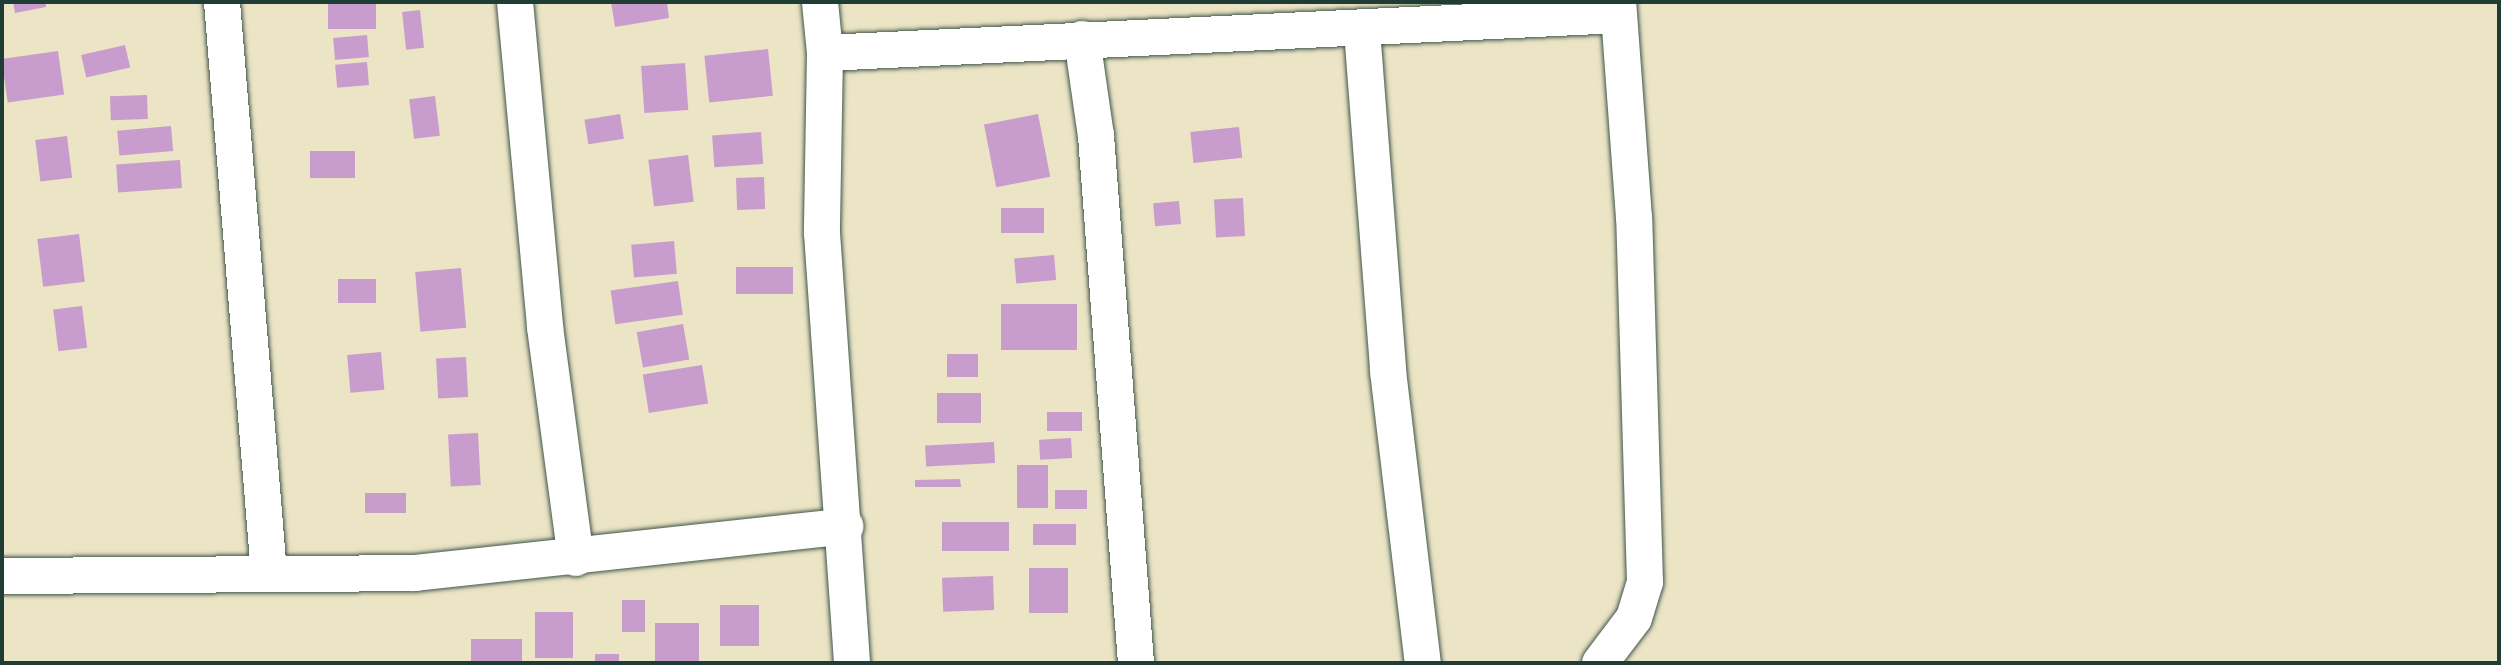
<!DOCTYPE html>
<html>
<head>
<meta charset="utf-8">
<style>
  body { margin:0 }
  #map { position:relative; width:2501px; height:665px; overflow:hidden; background:#ebe4c5; font-family:"Balsamiq Sans",sans-serif }
  div>[style] { position:absolute }
  .building>* { inset:0; background:#c99cce; transform-origin:0 0 }
  .roads { filter:drop-shadow(0 0 2px #3e564a) drop-shadow(0 0 2px #3e564a) }
  .minor>* { height:36px; margin:-18px; padding:0 18px; transform-origin:18px; border-radius:18px; background:#fff }
  span { translate:-50% -50%; white-space:nowrap; text-align:center; line-height:1.15; -webkit-text-stroke:6px #fbf7ec; paint-order:stroke }
  .frame { position:absolute; inset:0; border:4px solid #1f3d34; pointer-events:none }
</style>
</head>
<body>
<div id="map">
  <div class="building">
    <i style="clip-path:polygon(13px 2px,46px 2px,46px 7px,15px 13px)"></i>
    <i style="left:328px;top:2px;width:48px;height:27px"></i>
    <i style="clip-path:polygon(611px 2px,667px 2px,669px 18px,615px 27px)"></i>
    <i style="left:420px;top:10px;width:38px;height:18px;rotate:84deg"></i>
    <i style="left:367px;top:35px;width:22px;height:34px;rotate:85deg"></i>
    <i style="left:125px;top:45px;width:23px;height:45px;rotate:77deg"></i>
    <i style="left:768px;top:49px;width:47px;height:64px;rotate:84deg"></i>
    <i style="left:58px;top:51px;width:44px;height:57px;rotate:82deg"></i>
    <i style="left:367px;top:62px;width:23px;height:32px;rotate:85deg"></i>
    <i style="left:685px;top:63px;width:47px;height:44px;rotate:86deg"></i>
    <i style="left:147px;top:95px;width:24px;height:37px;rotate:88deg"></i>
    <i style="left:435px;top:96px;width:40px;height:26px;rotate:83deg"></i>
    <i style="left:620px;top:114px;width:25px;height:36px;rotate:81deg"></i>
    <i style="left:1038px;top:114px;width:64px;height:55px;rotate:79deg"></i>
    <i style="left:171px;top:126px;width:25px;height:54px;rotate:85deg"></i>
    <i style="left:1239px;top:127px;width:31px;height:49px;rotate:84deg"></i>
    <i style="left:761px;top:132px;width:32px;height:49px;rotate:86deg"></i>
    <i style="left:67px;top:136px;width:42px;height:32px;rotate:83deg"></i>
    <i style="left:355px;top:151px;width:27px;height:45px;rotate:90deg"></i>
    <i style="left:688px;top:155px;width:47px;height:40px;rotate:83deg"></i>
    <i style="left:180px;top:160px;width:28px;height:64px;rotate:86deg"></i>
    <i style="left:764px;top:177px;width:32px;height:28px;rotate:88deg"></i>
    <i style="left:1243px;top:198px;width:38px;height:29px;rotate:87deg"></i>
    <i style="left:1179px;top:201px;width:23px;height:26px;rotate:85deg"></i>
    <i style="left:1044px;top:208px;width:25px;height:43px;rotate:90deg"></i>
    <i style="left:79px;top:234px;width:48px;height:42px;rotate:83deg"></i>
    <i style="left:674px;top:241px;width:33px;height:43px;rotate:85deg"></i>
    <i style="left:1054px;top:255px;width:25px;height:40px;rotate:85deg"></i>
    <i style="left:793px;top:267px;width:27px;height:57px;rotate:90deg"></i>
    <i style="left:461px;top:268px;width:60px;height:46px;rotate:85deg"></i>
    <i style="left:338px;top:279px;width:38px;height:24px"></i>
    <i style="left:678px;top:281px;width:34px;height:68px;rotate:82deg"></i>
    <i style="left:1077px;top:304px;width:46px;height:76px;rotate:90deg"></i>
    <i style="left:82px;top:306px;width:42px;height:29px;rotate:83deg"></i>
    <i style="left:683px;top:324px;width:36px;height:47px;rotate:80deg"></i>
    <i style="left:381px;top:352px;width:38px;height:34px;rotate:85deg"></i>
    <i style="left:947px;top:354px;width:31px;height:23px"></i>
    <i style="left:466px;top:357px;width:40px;height:30px;rotate:87deg"></i>
    <i style="left:702px;top:365px;width:39px;height:60px;rotate:81deg"></i>
    <i style="left:981px;top:393px;width:30px;height:44px;rotate:90deg"></i>
    <i style="left:1082px;top:412px;width:19px;height:35px;rotate:90deg"></i>
    <i style="left:478px;top:433px;width:52px;height:30px;rotate:87deg"></i>
    <i style="left:1071px;top:438px;width:20px;height:32px;rotate:87deg"></i>
    <i style="left:994px;top:442px;width:21px;height:69px;rotate:87deg"></i>
    <i style="left:1048px;top:465px;width:43px;height:31px;rotate:90deg"></i>
    <i style="clip-path:polygon(960px 479px,961px 487px,915px 487px,915px 480px)"></i>
    <i style="left:1087px;top:490px;width:19px;height:32px;rotate:90deg"></i>
    <i style="left:406px;top:493px;width:20px;height:41px;rotate:90deg"></i>
    <i style="left:1009px;top:522px;width:29px;height:67px;rotate:90deg"></i>
    <i style="left:1076px;top:524px;width:21px;height:43px;rotate:90deg"></i>
    <i style="left:1029px;top:568px;width:39px;height:45px"></i>
    <i style="left:993px;top:576px;width:34px;height:51px;rotate:88deg"></i>
    <i style="left:622px;top:600px;width:23px;height:32px"></i>
    <i style="left:759px;top:605px;width:41px;height:39px;rotate:90deg"></i>
    <i style="left:573px;top:612px;width:46px;height:38px;rotate:90deg"></i>
    <i style="left:655px;top:623px;width:44px;height:39px"></i>
    <i style="left:522px;top:639px;width:24px;height:51px;rotate:90deg"></i>
    <i style="left:595px;top:654px;width:24px;height:9px"></i>
  </div>
  <div class="roads">
    <div class="minor">
      <i style="left:222px;top:2px;width:574px;rotate:85.3deg"></i>
      <i style="left:515px;top:2px;width:326px;rotate:84.7deg"></i>
      <i style="left:545px;top:327px;width:233px;rotate:82.4deg"></i>
      <i style="left:820px;top:2px;width:51px;rotate:84.4deg"></i>
      <i style="left:825px;top:53px;width:180px;rotate:91deg"></i>
      <i style="left:822px;top:233px;width:431px;rotate:86deg"></i>
      <i style="left:1362px;top:30px;width:342px;rotate:85.6deg"></i>
      <i style="left:1388px;top:371px;width:294px;rotate:83.2deg"></i>
      <i style="left:1082px;top:39px;width:98px;rotate:81.8deg"></i>
      <i style="left:1096px;top:136px;width:529px;rotate:85.66deg"></i>
      <i style="left:825px;top:53px;width:794px;rotate:-2.74deg"></i>
      <i style="left:2px;top:576px;width:413px;rotate:-0.4deg"></i>
      <i style="left:415px;top:573px;width:433px;rotate:-6.2deg"></i>
      <i style="left:1600px;top:663px;width:56px;rotate:-52.9deg"></i>
      <i style="left:1634px;top:618px;width:38px;rotate:-73deg"></i>
      <i style="left:1645px;top:582px;width:364px;rotate:-91.7deg"></i>
      <i style="left:1634px;top:218px;width:217px;rotate:-94.2deg"></i>
    </div>
  </div>
  <div class="frame"></div>
</div>
</body>
</html>
